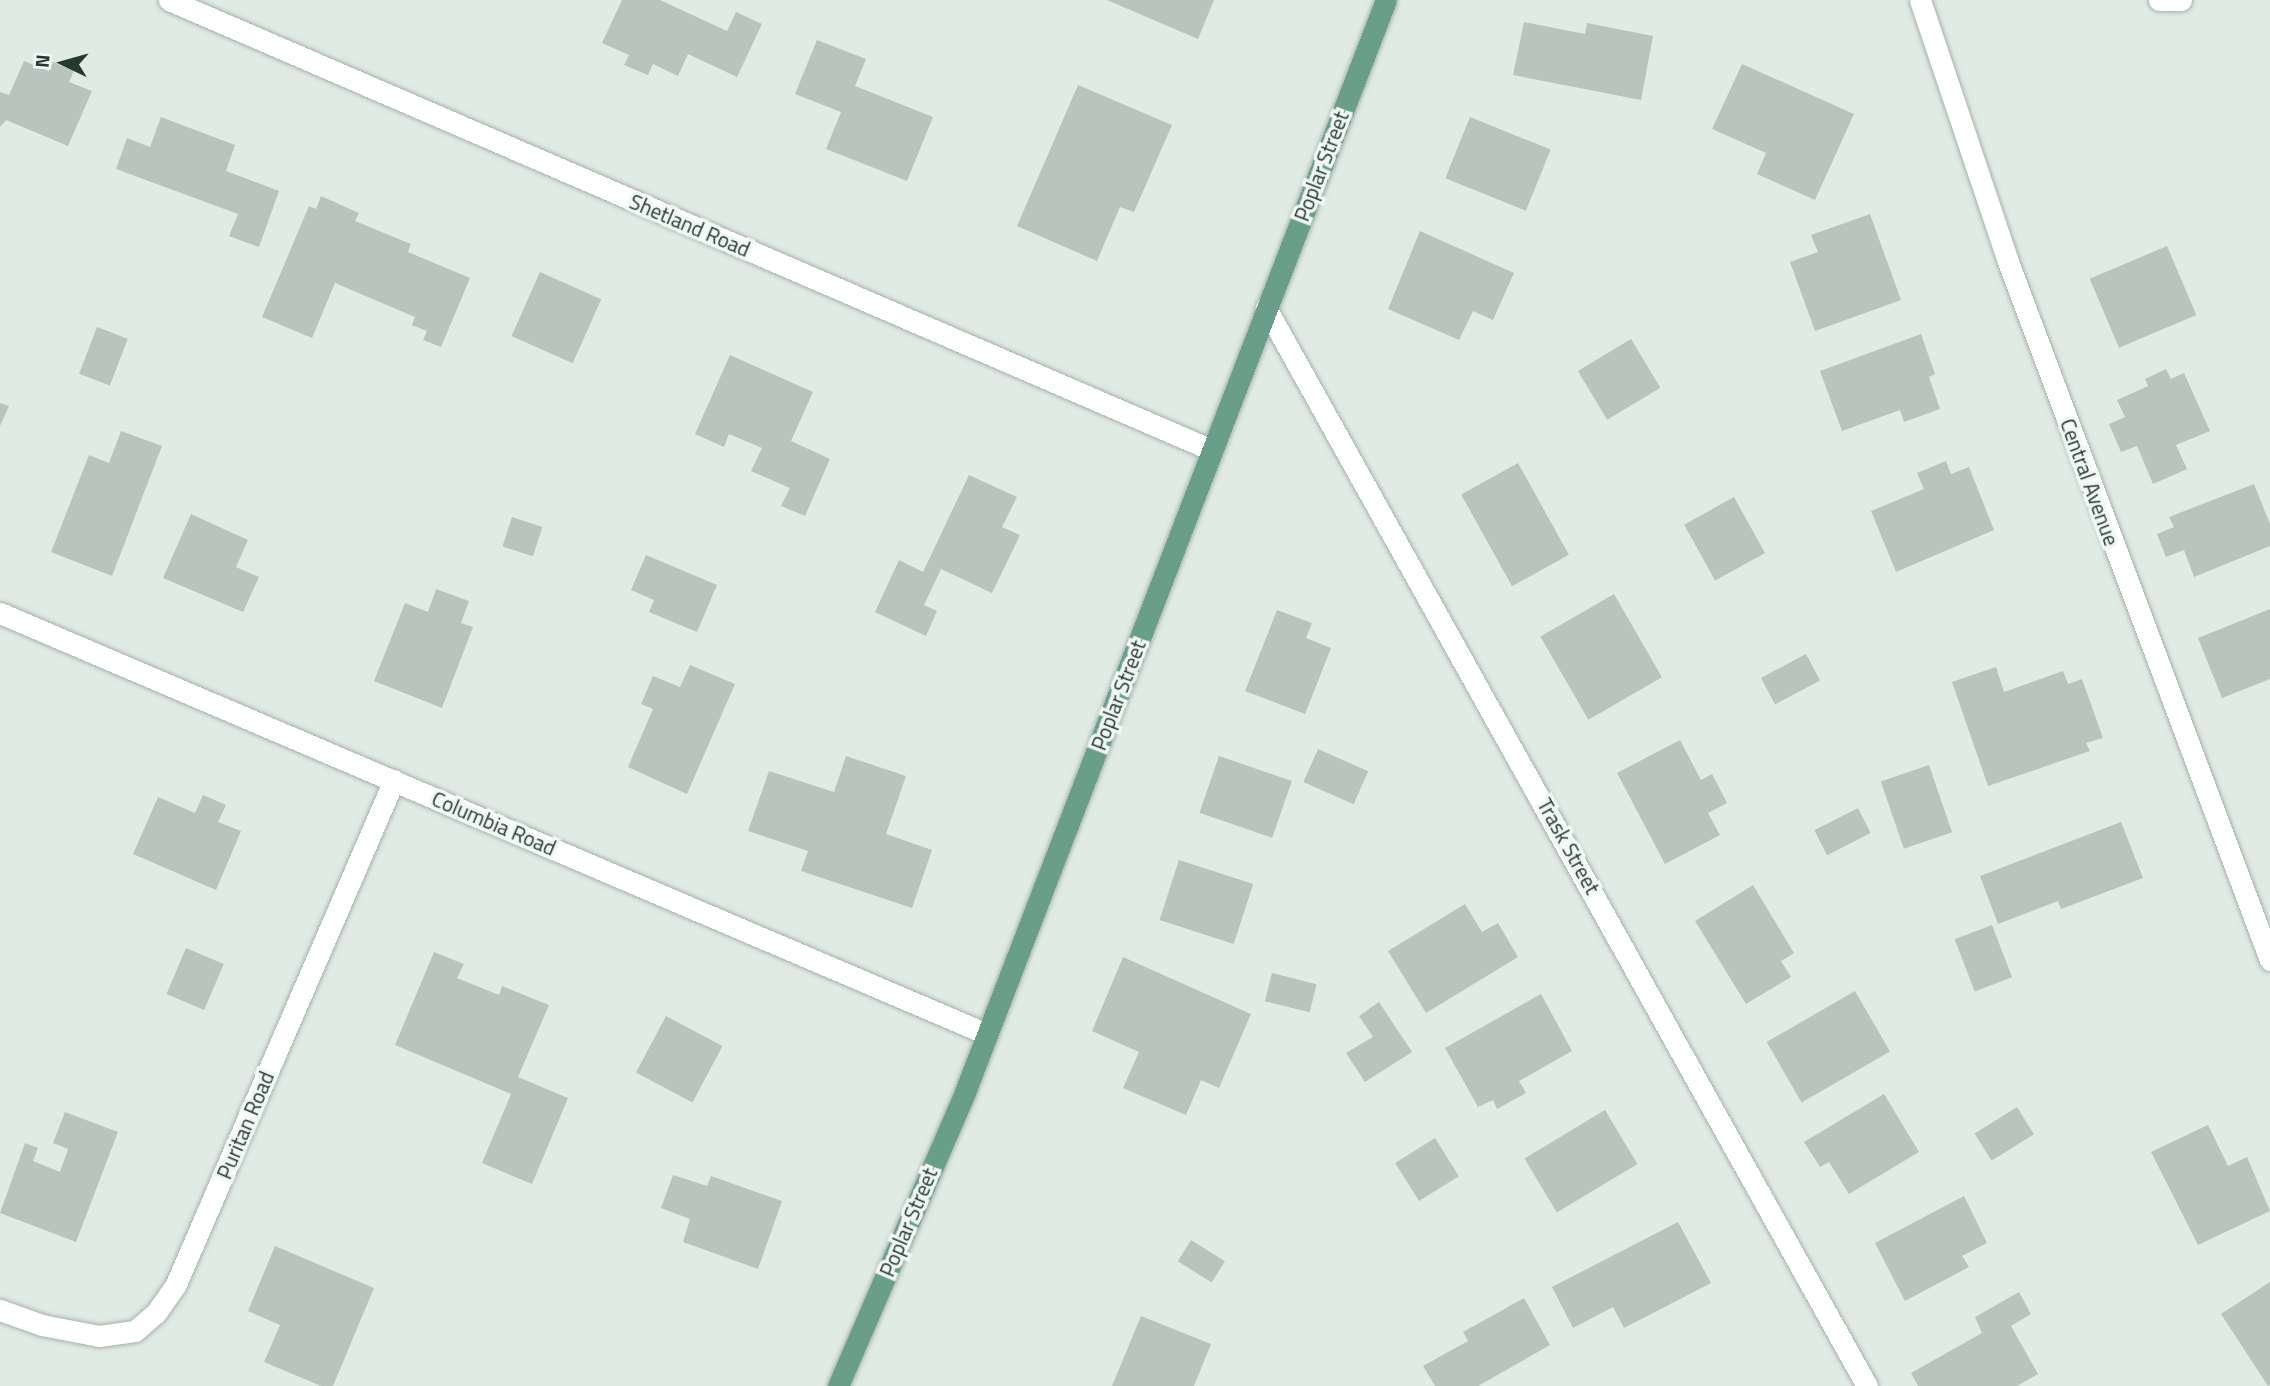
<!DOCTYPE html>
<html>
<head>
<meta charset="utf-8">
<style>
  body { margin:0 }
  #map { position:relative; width:2270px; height:1386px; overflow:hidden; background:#e1ebe5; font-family:"Titillium Web",sans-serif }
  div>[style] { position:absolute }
  .building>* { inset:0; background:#b7c5be; transform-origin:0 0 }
  .roads { filter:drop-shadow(0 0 2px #a4b2ab) drop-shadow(0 0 2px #a4b2ab) }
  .minor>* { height:21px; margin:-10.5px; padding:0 10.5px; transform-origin:10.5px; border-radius:10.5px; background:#fff }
  .major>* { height:21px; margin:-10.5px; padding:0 10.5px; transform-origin:10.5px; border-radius:10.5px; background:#689e8a }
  span { translate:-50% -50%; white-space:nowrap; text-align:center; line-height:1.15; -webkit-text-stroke:7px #f1f7f4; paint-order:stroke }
  .street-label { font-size:21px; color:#233a31 }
  .north { position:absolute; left:28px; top:28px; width:70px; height:70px; -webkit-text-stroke:5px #f1f7f4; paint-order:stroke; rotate:275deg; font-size:19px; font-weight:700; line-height:28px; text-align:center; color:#233a31 }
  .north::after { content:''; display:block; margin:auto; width:24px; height:32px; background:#233a31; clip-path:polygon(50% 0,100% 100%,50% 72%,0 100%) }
</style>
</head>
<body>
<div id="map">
  <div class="building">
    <i style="clip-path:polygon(622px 0,660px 0,727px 31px,736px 12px,762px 24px,737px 77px,688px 54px,678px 76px,653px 64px,648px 75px,624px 65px,629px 55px,602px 43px)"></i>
    <i style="clip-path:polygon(1107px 0,1214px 0,1198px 39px)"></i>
    <i style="clip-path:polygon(1524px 22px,1585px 34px,1587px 23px,1653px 36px,1641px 100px,1513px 75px)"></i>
    <i style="clip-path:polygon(817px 40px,866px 59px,855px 86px,933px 117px,907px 181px,826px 149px,841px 112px,795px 94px)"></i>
    <i style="clip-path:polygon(24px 61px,49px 71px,53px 62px,74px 71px,69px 82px,92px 91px,68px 146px,6px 120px,0 127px,0 92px,9px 95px)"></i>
    <i style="clip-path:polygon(1742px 64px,1854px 114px,1815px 200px,1757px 174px,1766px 153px,1712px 129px)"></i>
    <i style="clip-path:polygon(1078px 85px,1172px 125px,1134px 212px,1120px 207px,1097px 261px,1017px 226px)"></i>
    <i style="clip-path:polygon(161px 117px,235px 145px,226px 171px,279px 191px,259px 247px,229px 236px,238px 214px,116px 169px,127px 138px,150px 147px)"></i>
    <i style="left:1470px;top:117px;width:87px;height:66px;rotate:22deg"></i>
    <i style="clip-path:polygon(321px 196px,359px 213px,355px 221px,411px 244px,408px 252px,470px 278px,441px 347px,423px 340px,427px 331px,412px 325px,415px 317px,335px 283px,312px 338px,262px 317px,309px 206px,316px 209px)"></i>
    <i style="clip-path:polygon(1870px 214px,1901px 300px,1815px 331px,1790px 262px,1818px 252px,1811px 235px)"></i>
    <i style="clip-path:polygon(1420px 231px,1514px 273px,1493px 320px,1473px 311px,1459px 340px,1388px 309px)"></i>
    <i style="left:2167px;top:246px;width:75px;height:84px;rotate:67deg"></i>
    <i style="left:540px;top:272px;width:67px;height:70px;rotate:24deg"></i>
    <i style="left:97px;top:327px;width:33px;height:50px;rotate:21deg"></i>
    <i style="clip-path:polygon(1921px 334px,1935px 374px,1929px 377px,1940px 409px,1904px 422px,1900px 410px,1842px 431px,1820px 371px)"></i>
    <i style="left:1631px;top:339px;width:57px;height:62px;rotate:59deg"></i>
    <i style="clip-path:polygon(730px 355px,813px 392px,791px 441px,830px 459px,805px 516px,781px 506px,790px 488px,751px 471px,762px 448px,729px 434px,724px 447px,695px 434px)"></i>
    <i style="clip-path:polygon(2166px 369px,2171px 379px,2184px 373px,2210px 431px,2176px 445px,2187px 469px,2153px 484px,2137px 446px,2121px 452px,2109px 424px,2125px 417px,2117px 400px,2148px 386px,2145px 379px)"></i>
    <i style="clip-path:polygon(0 403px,9px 406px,0 426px)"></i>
    <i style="clip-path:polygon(121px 431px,162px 446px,112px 576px,51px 552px,89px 455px,109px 463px)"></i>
    <i style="clip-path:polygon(1946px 461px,1951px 474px,1969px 467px,1994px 530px,1896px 572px,1871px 511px,1924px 489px,1917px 473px)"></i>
    <i style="left:1518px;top:463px;width:105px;height:65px;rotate:61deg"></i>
    <i style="clip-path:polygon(969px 475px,1017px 497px,1002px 527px,1020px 535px,992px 593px,941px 569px,924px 605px,937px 611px,926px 636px,875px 612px,899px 560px,923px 572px)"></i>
    <i style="clip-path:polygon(2254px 484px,2270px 524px,2270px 546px,2194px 577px,2184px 550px,2166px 557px,2157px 534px,2174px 527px,2169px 517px)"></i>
    <i style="left:1734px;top:497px;width:64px;height:57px;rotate:61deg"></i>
    <i style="clip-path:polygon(191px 514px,248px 540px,236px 567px,259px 577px,243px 612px,163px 578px)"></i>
    <i style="left:512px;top:517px;width:32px;height:31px;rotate:18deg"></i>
    <i style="clip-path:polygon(646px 555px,717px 585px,697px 632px,649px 612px,654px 600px,631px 590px)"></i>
    <i style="clip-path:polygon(436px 589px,469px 601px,461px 623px,473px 627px,442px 708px,374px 681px,405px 603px,428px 612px)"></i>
    <i style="left:1614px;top:594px;width:96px;height:85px;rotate:60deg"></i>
    <i style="clip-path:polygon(2270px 609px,2270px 679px,2222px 698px,2198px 638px)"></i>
    <i style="clip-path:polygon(1277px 610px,1312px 623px,1306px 638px,1331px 648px,1305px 714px,1245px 691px)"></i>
    <i style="left:1806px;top:654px;width:30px;height:51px;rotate:62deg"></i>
    <i style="clip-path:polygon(690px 665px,735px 684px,687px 794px,628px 767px,653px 709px,641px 704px,653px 676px,680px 687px)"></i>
    <i style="clip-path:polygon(1996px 667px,2004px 692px,2063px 671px,2068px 684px,2082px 679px,2103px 738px,2086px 743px,2090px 751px,1988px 786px,1952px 682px)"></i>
    <i style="clip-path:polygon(1680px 740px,1701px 780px,1712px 774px,1727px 803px,1708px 813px,1720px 835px,1665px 864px,1617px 773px)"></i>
    <i style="left:1318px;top:749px;width:55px;height:36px;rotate:24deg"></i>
    <i style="clip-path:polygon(846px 756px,906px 776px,886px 834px,932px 850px,912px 908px,801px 871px,808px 851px,748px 831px,769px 771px,834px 792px)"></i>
    <i style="left:1219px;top:756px;width:77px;height:60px;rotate:19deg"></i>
    <i style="left:1929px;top:765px;width:71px;height:51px;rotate:71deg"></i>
    <i style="clip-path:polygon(203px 795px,226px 805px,218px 822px,241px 831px,216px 890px,133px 854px,158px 797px,195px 813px)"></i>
    <i style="left:1858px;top:808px;width:28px;height:49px;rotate:63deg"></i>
    <i style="clip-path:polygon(2121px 822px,2143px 878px,2061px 909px,2058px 901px,1998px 924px,1980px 876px)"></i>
    <i style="left:1179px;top:860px;width:78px;height:63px;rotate:18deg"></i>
    <i style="clip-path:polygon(1753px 885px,1794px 953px,1781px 961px,1791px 977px,1746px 1004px,1695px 921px)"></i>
    <i style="clip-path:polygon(1465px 904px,1482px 932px,1498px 923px,1518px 957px,1426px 1013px,1388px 951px)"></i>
    <i style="left:1992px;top:925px;width:56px;height:40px;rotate:69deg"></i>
    <i style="left:186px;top:948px;width:41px;height:50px;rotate:23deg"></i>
    <i style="clip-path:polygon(434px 952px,464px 964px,457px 978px,499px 995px,502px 986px,549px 1005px,518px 1077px,568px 1098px,532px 1184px,482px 1163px,511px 1094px,395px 1045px)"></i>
    <i style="clip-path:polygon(1123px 957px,1251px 1014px,1219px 1088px,1201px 1080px,1186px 1115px,1123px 1088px,1139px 1052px,1092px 1031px)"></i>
    <i style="left:1272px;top:973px;width:46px;height:29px;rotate:14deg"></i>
    <i style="left:1855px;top:991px;width:70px;height:102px;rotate:60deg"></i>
    <i style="clip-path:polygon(1541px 994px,1572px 1051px,1519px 1081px,1526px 1093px,1497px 1109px,1493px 1100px,1478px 1107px,1445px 1048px)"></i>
    <i style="clip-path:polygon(1379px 1002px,1412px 1052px,1365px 1082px,1346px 1053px,1373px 1037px,1359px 1016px)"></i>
    <i style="left:666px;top:1016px;width:64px;height:64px;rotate:28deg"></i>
    <i style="clip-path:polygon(1884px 1094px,1919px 1152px,1849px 1194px,1829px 1162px,1820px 1167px,1804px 1142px)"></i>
    <i style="left:2017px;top:1107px;width:32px;height:50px;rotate:58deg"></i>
    <i style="left:1605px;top:1110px;width:63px;height:94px;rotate:59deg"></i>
    <i style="clip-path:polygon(65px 1112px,118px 1132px,76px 1242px,0 1213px,25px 1143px,38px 1148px,33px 1161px,60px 1172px,68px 1149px,53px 1143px)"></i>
    <i style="clip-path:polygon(2208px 1125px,2228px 1166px,2247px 1157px,2270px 1211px,2198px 1245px,2151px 1152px)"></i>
    <i style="left:1435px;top:1138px;width:45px;height:47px;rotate:58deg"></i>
    <i style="clip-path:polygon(673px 1175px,707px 1186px,711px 1176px,782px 1201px,758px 1269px,683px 1242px,690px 1219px,661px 1208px)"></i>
    <i style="clip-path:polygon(1964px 1196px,1987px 1243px,1962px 1256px,1969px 1267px,1905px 1301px,1875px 1243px)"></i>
    <i style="clip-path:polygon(1678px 1222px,1711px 1283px,1624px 1328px,1613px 1307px,1573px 1328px,1552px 1287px)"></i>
    <i style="left:1191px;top:1240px;width:40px;height:25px;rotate:32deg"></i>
    <i style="clip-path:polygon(275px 1246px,374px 1288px,333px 1386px,321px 1386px,264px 1362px,280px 1325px,248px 1311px)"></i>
    <i style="clip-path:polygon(2270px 1282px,2270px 1385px,2268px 1386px,2221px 1314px)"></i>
    <i style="clip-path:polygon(2019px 1292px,2031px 1314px,2011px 1326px,2038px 1374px,2017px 1386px,1918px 1386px,1911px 1373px,1982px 1333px,1975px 1317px)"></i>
    <i style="clip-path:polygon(1524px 1298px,1550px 1345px,1478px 1386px,1435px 1386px,1423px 1366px,1468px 1341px,1463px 1332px)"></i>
    <i style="clip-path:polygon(1141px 1316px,1211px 1344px,1194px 1386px,1112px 1386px)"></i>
  </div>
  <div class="roads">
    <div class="minor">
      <i style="left:169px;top:0;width:1136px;rotate:23.34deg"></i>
      <i style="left:1920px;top:0;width:273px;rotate:71.4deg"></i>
      <i style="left:2007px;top:259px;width:749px;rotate:69.43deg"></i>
      <i style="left:2159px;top:0;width:22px"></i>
      <i style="left:1266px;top:308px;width:1234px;rotate:60.86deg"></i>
      <i style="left:0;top:613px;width:1073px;rotate:23.1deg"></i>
      <i style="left:0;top:1310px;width:45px;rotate:19.7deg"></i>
      <i style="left:42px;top:1325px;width:58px;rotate:10.9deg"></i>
      <i style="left:99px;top:1336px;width:36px;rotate:-8deg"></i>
      <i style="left:135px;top:1331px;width:28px;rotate:-41deg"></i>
      <i style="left:156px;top:1313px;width:35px;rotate:-55deg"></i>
      <i style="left:176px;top:1284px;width:549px;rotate:-66.61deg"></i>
    </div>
    <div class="major">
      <i style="left:838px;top:1386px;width:320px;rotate:-66.6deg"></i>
      <i style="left:965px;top:1092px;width:1170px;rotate:-68.92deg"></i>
    </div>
  </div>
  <div class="street-label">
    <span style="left:1321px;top:166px;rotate:-69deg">Poplar Street</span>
    <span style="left:690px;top:225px;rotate:23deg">Shetland Road</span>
    <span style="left:2090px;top:482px;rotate:70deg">Central Avenue</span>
    <span style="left:1118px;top:695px;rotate:-69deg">Poplar Street</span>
    <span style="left:494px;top:823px;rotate:23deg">Columbia Road</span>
    <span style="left:1569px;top:846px;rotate:61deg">Trask Street</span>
    <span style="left:245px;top:1125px;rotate:-67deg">Puritan Road</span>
    <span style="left:908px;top:1222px;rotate:-67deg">Poplar Street</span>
  </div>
  <div class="north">N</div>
</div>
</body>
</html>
